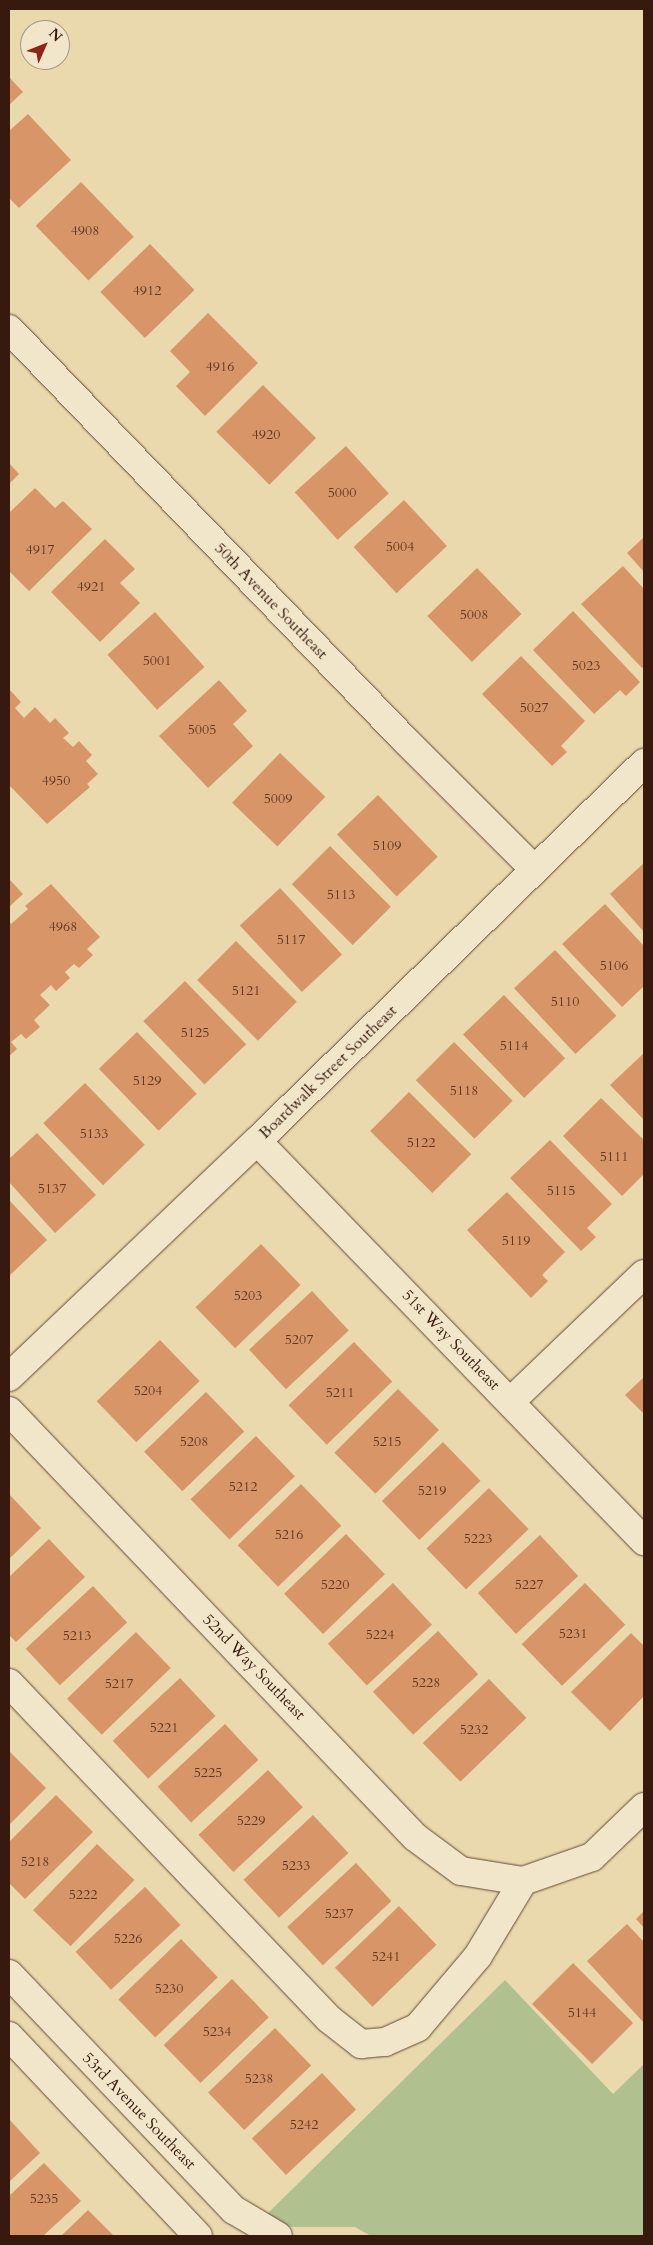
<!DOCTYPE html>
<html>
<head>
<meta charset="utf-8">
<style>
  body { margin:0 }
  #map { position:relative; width:653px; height:2245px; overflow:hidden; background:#ead9ad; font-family:Cardo,serif }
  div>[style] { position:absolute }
  .green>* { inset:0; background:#b0c08f }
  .building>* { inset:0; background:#d89568; transform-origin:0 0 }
  .roads { filter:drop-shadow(0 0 1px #644936) drop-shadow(0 0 1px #644936) }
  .minor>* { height:28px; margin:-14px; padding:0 14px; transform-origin:14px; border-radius:14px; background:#f1e6ca }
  span { translate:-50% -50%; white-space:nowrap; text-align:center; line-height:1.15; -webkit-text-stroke:4px #f1e6ca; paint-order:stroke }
  .number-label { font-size:14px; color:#5f3824 }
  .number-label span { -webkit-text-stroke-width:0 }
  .street-label { font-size:16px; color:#37190e }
  .frame { position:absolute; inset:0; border:10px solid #37190e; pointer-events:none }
  .north { position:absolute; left:20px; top:20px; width:50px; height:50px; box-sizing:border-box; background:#f1e6ca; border:1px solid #a7947f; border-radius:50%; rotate:46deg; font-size:14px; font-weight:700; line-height:20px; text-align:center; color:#37190e }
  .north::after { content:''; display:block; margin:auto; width:18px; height:22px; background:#8f2418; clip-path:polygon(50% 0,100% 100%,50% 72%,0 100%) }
</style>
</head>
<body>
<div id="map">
  <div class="green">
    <i style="clip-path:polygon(505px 1980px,613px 2094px,644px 2064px,644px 2236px,371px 2236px,355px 2227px,291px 2227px,266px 2215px)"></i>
  </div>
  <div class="building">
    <i style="clip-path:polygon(9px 77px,23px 92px,9px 105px)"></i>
    <i style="clip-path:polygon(28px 114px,71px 160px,19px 208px,9px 198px,9px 131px)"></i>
    <i style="left:81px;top:182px;width:76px;height:63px;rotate:46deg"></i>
    <i style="left:150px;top:244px;width:64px;height:69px;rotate:46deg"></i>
    <i style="clip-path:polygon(208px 313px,258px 363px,205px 416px,176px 386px,190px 372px,170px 351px)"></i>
    <i style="left:263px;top:385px;width:75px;height:66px;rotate:45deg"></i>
    <i style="left:346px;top:446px;width:64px;height:69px;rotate:48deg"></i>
    <i style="clip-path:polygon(9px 463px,19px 474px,9px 484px)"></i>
    <i style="clip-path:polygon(35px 488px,55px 508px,63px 501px,92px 529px,29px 591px,9px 571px,9px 513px)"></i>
    <i style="left:404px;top:500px;width:63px;height:69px;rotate:47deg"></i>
    <i style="clip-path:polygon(644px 537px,644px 572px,627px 553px)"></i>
    <i style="clip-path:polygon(105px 539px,135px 569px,120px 583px,140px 603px,100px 642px,51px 592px)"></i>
    <i style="clip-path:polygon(623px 566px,644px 589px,644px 666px,642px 668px,581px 604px)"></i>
    <i style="left:477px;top:568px;width:64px;height:69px;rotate:46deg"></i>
    <i style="clip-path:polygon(573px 611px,640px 682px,626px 696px,620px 690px,594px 714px,533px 650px)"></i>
    <i style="left:155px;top:612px;width:74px;height:64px;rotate:48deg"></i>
    <i style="clip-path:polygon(521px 656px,585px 721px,561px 746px,567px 752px,552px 766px,482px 694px)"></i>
    <i style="clip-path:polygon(219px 680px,247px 711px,233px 724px,253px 746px,208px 788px,159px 736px)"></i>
    <i style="clip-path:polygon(9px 689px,21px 702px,15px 708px,24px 718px,35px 707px,50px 723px,55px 718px,69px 733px,63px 738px,73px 747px,79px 741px,92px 755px,86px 761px,98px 774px,87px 784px,90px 787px,47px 824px,9px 785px)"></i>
    <i style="left:280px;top:753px;width:63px;height:69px;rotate:44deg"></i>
    <i style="left:378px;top:795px;width:86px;height:57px;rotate:46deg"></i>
    <i style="left:330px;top:846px;width:86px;height:54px;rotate:45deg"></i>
    <i style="clip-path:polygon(644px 863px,644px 932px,610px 894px)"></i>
    <i style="clip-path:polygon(9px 879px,23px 894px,9px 907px)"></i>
    <i style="clip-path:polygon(51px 884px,100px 937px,87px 949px,93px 955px,79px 968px,74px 964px,65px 972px,70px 978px,56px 991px,51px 985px,40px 995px,50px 1005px,34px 1020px,40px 1027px,26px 1039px,21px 1034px,11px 1042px,17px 1049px,9px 1056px,9px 921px,11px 924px,28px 909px,25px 906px)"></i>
    <i style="left:280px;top:888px;width:91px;height:55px;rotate:47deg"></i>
    <i style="clip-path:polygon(605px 904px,644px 946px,644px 986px,622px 1007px,562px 944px)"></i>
    <i style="left:236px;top:941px;width:86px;height:55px;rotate:45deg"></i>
    <i style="left:555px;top:950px;width:90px;height:56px;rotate:47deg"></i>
    <i style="left:185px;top:981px;width:88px;height:58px;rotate:46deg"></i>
    <i style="left:504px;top:995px;width:88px;height:57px;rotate:46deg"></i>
    <i style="left:137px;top:1032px;width:86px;height:53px;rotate:46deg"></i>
    <i style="left:454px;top:1042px;width:83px;height:54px;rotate:45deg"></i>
    <i style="clip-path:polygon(644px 1053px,644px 1120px,610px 1085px)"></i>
    <i style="left:85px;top:1083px;width:86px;height:58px;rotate:46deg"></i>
    <i style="left:409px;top:1092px;width:88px;height:55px;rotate:45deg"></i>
    <i style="clip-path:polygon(601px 1098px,644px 1140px,644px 1174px,622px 1196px,563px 1136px)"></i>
    <i style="clip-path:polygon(37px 1133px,96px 1195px,55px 1233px,9px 1182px,9px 1159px)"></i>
    <i style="clip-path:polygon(550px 1140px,612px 1204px,587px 1228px,596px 1237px,581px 1251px,510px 1178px)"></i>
    <i style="clip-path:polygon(507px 1192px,565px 1252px,542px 1275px,548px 1281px,531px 1298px,467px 1230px)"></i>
    <i style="clip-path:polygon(9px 1200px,47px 1240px,9px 1276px)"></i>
    <i style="left:261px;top:1244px;width:57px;height:91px;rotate:46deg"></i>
    <i style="left:312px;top:1291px;width:54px;height:86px;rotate:47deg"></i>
    <i style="left:160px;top:1340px;width:57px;height:88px;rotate:46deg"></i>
    <i style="left:354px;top:1342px;width:55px;height:91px;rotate:46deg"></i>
    <i style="clip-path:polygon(644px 1377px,644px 1414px,625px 1395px)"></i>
    <i style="left:398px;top:1389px;width:58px;height:90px;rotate:45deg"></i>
    <i style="left:206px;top:1392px;width:55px;height:86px;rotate:46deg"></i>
    <i style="left:256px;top:1436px;width:56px;height:91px;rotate:46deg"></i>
    <i style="left:443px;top:1442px;width:54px;height:85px;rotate:46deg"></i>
    <i style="left:301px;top:1484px;width:58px;height:88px;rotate:46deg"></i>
    <i style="left:489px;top:1488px;width:57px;height:87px;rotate:46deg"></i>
    <i style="clip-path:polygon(9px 1494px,41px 1528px,9px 1559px)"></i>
    <i style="left:346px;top:1534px;width:56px;height:86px;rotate:46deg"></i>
    <i style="left:540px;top:1535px;width:56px;height:85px;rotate:47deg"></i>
    <i style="clip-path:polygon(49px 1539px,85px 1577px,16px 1642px,9px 1635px,9px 1577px)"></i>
    <i style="left:393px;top:1583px;width:57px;height:89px;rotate:47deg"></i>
    <i style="left:585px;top:1583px;width:58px;height:88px;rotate:46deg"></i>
    <i style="left:93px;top:1586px;width:50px;height:92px;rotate:47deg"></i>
    <i style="left:438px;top:1631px;width:59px;height:89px;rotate:47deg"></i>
    <i style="left:136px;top:1632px;width:50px;height:96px;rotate:46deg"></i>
    <i style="clip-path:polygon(631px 1633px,644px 1646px,644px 1696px,610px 1731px,571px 1692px)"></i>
    <i style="left:180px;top:1678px;width:52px;height:92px;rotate:47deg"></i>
    <i style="left:489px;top:1679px;width:54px;height:92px;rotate:46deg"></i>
    <i style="left:225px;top:1724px;width:49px;height:92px;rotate:47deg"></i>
    <i style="clip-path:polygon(10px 1752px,46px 1788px,9px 1825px,9px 1753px)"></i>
    <i style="left:268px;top:1770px;width:51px;height:95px;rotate:47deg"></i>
    <i style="clip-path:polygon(56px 1795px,93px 1832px,25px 1899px,9px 1883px,9px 1842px)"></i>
    <i style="left:313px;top:1815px;width:52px;height:95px;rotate:47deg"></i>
    <i style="left:97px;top:1844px;width:52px;height:92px;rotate:44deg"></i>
    <i style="left:356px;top:1863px;width:52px;height:94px;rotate:47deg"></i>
    <i style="left:145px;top:1887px;width:52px;height:95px;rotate:47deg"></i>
    <i style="left:399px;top:1906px;width:54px;height:89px;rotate:46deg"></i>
    <i style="clip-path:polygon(644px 1911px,644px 1928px,636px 1919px)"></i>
    <i style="clip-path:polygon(627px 1924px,644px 1942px,644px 2023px,587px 1961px)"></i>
    <i style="left:181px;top:1939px;width:53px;height:87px;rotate:46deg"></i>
    <i style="left:573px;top:1963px;width:85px;height:58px;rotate:45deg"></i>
    <i style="left:232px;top:1979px;width:53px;height:95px;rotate:46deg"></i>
    <i style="left:275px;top:2028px;width:52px;height:93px;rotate:46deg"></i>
    <i style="left:322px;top:2073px;width:50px;height:96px;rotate:47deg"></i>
    <i style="clip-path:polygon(9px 2119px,40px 2153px,9px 2182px)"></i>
    <i style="clip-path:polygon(44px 2163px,81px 2201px,43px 2236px,9px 2236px,9px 2196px)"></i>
    <i style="clip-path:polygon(88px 2210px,114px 2236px,61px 2236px)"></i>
  </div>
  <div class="roads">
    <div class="minor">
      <i style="left:9px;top:329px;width:569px;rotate:46.07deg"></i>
      <i style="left:404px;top:739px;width:185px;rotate:45deg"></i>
      <i style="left:257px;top:1141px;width:557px;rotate:45.95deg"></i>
      <i style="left:9px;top:1377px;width:342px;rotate:-43.6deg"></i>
      <i style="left:257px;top:1141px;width:541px;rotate:-44.33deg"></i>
      <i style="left:511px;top:1401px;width:184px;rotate:-43.7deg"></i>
      <i style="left:9px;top:1411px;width:588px;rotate:46.38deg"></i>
      <i style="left:415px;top:1837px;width:57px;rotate:36.5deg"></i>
      <i style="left:461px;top:1871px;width:63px;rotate:9.2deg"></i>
      <i style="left:523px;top:1881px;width:73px;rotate:-19.2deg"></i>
      <i style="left:592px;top:1857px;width:72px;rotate:-43.9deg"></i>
      <i style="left:9px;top:1683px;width:464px;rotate:46.4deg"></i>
      <i style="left:329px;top:2019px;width:41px;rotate:38deg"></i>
      <i style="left:361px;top:2044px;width:24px;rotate:-5deg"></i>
      <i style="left:385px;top:2042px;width:36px;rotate:-24deg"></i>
      <i style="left:418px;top:2027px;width:93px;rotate:-49.8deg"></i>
      <i style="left:478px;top:1956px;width:87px;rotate:-59deg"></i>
      <i style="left:9px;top:1974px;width:326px;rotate:46.4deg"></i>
      <i style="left:234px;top:2210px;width:51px;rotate:30.6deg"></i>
      <i style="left:9px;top:2036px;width:275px;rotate:46.6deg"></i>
    </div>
  </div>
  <div class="number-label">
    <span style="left:85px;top:231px">4908</span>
    <span style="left:147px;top:291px">4912</span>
    <span style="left:220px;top:367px">4916</span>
    <span style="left:266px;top:435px">4920</span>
    <span style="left:342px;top:493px">5000</span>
    <span style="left:400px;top:547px">5004</span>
    <span style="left:40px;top:550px">4917</span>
    <span style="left:91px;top:587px">4921</span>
    <span style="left:474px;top:615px">5008</span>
    <span style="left:157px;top:661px">5001</span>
    <span style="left:586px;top:666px">5023</span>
    <span style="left:534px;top:708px">5027</span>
    <span style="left:202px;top:730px">5005</span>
    <span style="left:56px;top:781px">4950</span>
    <span style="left:278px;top:799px">5009</span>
    <span style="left:387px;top:846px">5109</span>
    <span style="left:341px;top:895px">5113</span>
    <span style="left:63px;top:927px">4968</span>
    <span style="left:291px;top:940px">5117</span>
    <span style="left:614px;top:966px">5106</span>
    <span style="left:246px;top:991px">5121</span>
    <span style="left:565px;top:1002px">5110</span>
    <span style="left:195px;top:1033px">5125</span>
    <span style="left:514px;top:1046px">5114</span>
    <span style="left:147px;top:1081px">5129</span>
    <span style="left:464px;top:1091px">5118</span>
    <span style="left:94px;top:1134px">5133</span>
    <span style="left:421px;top:1143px">5122</span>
    <span style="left:614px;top:1157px">5111</span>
    <span style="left:52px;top:1189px">5137</span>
    <span style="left:561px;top:1191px">5115</span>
    <span style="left:516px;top:1241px">5119</span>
    <span style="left:248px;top:1296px">5203</span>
    <span style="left:299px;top:1340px">5207</span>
    <span style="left:148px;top:1391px">5204</span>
    <span style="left:340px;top:1393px">5211</span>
    <span style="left:194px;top:1442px">5208</span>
    <span style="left:387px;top:1442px">5215</span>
    <span style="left:243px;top:1487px">5212</span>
    <span style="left:432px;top:1491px">5219</span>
    <span style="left:289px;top:1535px">5216</span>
    <span style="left:478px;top:1539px">5223</span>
    <span style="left:335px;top:1585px">5220</span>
    <span style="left:529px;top:1585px">5227</span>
    <span style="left:573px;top:1634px">5231</span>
    <span style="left:380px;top:1635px">5224</span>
    <span style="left:77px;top:1636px">5213</span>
    <span style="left:426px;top:1683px">5228</span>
    <span style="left:119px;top:1684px">5217</span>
    <span style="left:164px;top:1728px">5221</span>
    <span style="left:474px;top:1730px">5232</span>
    <span style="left:208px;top:1773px">5225</span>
    <span style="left:251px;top:1821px">5229</span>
    <span style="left:35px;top:1862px">5218</span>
    <span style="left:296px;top:1866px">5233</span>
    <span style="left:83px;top:1895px">5222</span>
    <span style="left:339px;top:1914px">5237</span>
    <span style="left:128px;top:1939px">5226</span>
    <span style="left:386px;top:1957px">5241</span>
    <span style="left:169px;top:1989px">5230</span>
    <span style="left:582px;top:2013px">5144</span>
    <span style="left:217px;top:2032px">5234</span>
    <span style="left:259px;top:2079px">5238</span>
    <span style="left:304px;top:2125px">5242</span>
    <span style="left:44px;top:2199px">5235</span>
  </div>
  <div class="street-label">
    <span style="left:271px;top:601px;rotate:46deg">50th Avenue Southeast</span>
    <span style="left:328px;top:1072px;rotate:-44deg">Boardwalk Street Southeast</span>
    <span style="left:451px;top:1340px;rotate:46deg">51st Way Southeast</span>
    <span style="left:254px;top:1667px;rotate:46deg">52nd Way Southeast</span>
    <span style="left:139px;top:2111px;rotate:46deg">53rd Avenue Southeast</span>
  </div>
  <div class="frame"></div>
  <div class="north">N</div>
</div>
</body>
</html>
